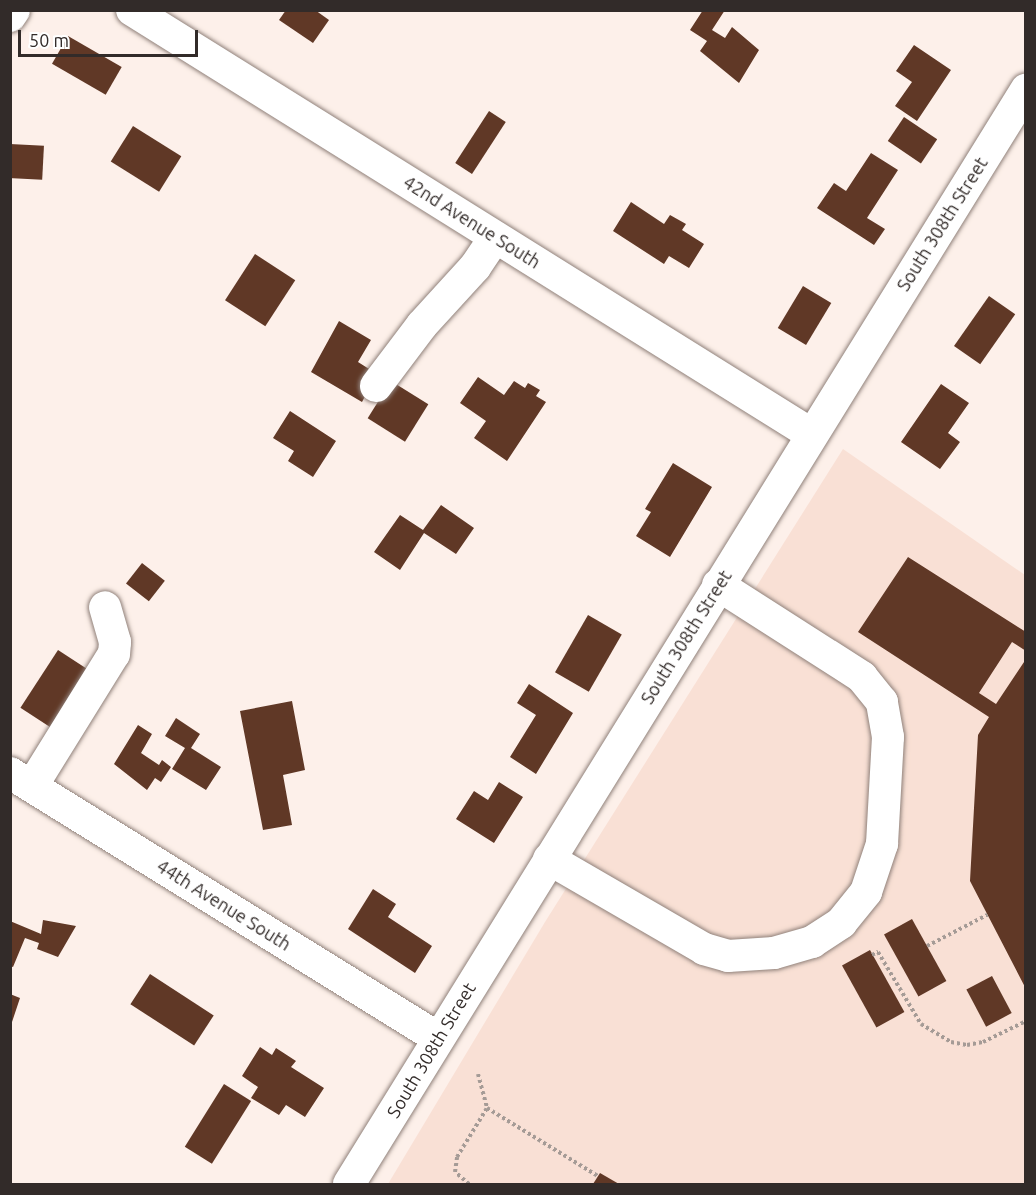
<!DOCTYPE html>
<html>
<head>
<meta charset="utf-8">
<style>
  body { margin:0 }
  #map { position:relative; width:1036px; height:1195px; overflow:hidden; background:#fdf0ea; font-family:Ubuntu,sans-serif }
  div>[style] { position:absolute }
  .built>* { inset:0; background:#f9e0d5 }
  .building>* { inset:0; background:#603826; transform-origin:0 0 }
  .path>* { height:4px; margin-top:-2px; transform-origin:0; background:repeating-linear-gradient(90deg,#a59b96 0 3px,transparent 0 6px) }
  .roads { filter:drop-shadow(0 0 2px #90817a) drop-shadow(0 0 2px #90817a) }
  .minor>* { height:32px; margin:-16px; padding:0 16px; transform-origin:16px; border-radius:16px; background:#fff }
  span { translate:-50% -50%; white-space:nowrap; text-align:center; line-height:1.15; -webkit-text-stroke:6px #fff; paint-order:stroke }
  .street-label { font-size:18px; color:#322b29 }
  .frame { position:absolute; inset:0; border:12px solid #322b29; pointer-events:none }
  .scale { position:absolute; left:18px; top:30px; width:180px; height:27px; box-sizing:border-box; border:3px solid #322b29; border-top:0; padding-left:8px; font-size:18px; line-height:21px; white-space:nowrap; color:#322b29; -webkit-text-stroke:4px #fff; paint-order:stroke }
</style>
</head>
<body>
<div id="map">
  <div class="built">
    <i style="clip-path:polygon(843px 449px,1025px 575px,1025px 1184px,388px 1184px,545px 922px)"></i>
  </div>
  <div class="building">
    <i style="clip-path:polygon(286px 10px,315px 10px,329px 20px,313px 43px,279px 20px)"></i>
    <i style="clip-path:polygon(703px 10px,725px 10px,712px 30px,725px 38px,732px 27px,759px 50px,739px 83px,700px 51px,707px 41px,690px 30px)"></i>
    <i style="left:68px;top:36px;width:62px;height:32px;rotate:30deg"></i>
    <i style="clip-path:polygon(914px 45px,951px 70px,917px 121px,895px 106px,912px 82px,896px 71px)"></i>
    <i style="left:489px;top:111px;width:20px;height:62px;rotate:33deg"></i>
    <i style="left:904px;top:117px;width:40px;height:29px;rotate:34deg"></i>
    <i style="left:133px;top:126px;width:57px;height:42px;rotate:32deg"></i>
    <i style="left:10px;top:144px;width:34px;height:34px;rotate:3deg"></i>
    <i style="clip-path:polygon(871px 153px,898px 170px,867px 218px,885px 229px,874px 245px,817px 208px,834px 183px,846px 191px)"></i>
    <i style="clip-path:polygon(631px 202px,664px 224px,670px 215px,686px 224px,682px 230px,704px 244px,689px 268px,669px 256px,664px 264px,613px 231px)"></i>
    <i style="left:255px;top:254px;width:48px;height:55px;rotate:33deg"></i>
    <i style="left:803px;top:286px;width:33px;height:49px;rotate:31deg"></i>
    <i style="left:989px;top:296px;width:32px;height:61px;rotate:35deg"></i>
    <i style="clip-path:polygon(339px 321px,371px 340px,358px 362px,377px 374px,362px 402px,311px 372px)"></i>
    <i style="clip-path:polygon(478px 377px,504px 395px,514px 381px,525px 388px,528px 383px,540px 390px,536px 396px,546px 402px,507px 461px,474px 438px,486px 421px,460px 403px)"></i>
    <i style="left:391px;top:381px;width:44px;height:44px;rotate:32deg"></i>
    <i style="clip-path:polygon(941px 384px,969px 403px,948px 433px,960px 442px,940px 469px,901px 442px)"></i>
    <i style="clip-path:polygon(290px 411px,336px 441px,313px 477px,288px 461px,294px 451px,273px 438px)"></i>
    <i style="clip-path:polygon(673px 463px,712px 487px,670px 557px,636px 536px,651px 512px,645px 509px)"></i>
    <i style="clip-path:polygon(441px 505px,474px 528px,456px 554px,424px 533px,400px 570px,374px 552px,400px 515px,423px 530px)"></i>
    <i style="clip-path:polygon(908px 557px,1026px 632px,1026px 651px,1012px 642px,979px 693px,996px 704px,1026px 659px,1026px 989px,970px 881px,978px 735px,989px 717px,858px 632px)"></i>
    <i style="left:142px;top:563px;width:29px;height:26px;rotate:38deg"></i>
    <i style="left:588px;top:615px;width:39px;height:66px;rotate:30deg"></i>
    <i style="left:58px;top:650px;width:43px;height:69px;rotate:33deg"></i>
    <i style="clip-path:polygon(529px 684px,573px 713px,536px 774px,510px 757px,536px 715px,517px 703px)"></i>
    <i style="clip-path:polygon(292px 701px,305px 770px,283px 775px,292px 825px,263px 830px,240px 711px)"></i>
    <i style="clip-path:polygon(176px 718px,200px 734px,191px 748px,221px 767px,206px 790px,172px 769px,185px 748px,165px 736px)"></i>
    <i style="clip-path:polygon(138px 725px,152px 734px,141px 753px,159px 765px,162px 760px,171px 767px,161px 782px,155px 778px,147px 790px,114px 764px)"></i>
    <i style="clip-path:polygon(499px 782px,523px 797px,494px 843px,456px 819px,474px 791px,488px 800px)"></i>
    <i style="clip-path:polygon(373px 889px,396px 904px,388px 917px,432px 946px,415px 973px,348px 929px)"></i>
    <i style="left:912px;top:919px;width:71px;height:32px;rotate:61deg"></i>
    <i style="clip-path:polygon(43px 920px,76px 926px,58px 957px,37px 949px,39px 943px,25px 938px,13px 967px,10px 966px,10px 921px,41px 934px)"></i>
    <i style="left:870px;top:950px;width:71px;height:32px;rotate:61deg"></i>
    <i style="left:150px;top:974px;width:76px;height:36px;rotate:33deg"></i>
    <i style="left:992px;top:976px;width:42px;height:29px;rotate:62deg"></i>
    <i style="clip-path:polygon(10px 994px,20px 998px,11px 1025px,10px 1025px)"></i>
    <i style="clip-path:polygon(260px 1047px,272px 1055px,276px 1048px,296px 1061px,291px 1067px,324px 1088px,305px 1117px,286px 1105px,279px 1115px,251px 1098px,258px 1087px,242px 1076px)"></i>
    <i style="left:224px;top:1084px;width:32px;height:74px;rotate:32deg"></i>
    <i style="clip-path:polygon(600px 1173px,619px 1184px,593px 1184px)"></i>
  </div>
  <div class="path">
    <i style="left:927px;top:946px;width:68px;rotate:-27.3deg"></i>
    <i style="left:872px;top:955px;width:7px;rotate:-27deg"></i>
    <i style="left:878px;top:952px;width:84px;rotate:59.2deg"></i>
    <i style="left:921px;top:1024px;width:35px;rotate:31deg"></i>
    <i style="left:951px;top:1042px;width:16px;rotate:11deg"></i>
    <i style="left:967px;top:1045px;width:16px;rotate:-11deg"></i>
    <i style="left:983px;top:1042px;width:48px;rotate:-26deg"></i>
    <i style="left:478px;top:1074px;width:35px;rotate:75deg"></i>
    <i style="left:487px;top:1108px;width:130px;rotate:31.5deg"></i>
    <i style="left:469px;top:1184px;width:18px;rotate:-139deg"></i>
    <i style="left:455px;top:1172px;width:15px;rotate:-82deg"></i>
    <i style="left:457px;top:1157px;width:57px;rotate:-58.5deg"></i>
  </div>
  <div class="roads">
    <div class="minor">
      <i style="left:132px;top:10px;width:801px;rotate:31.98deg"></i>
      <i style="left:10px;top:16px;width:7px;rotate:-56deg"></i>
      <i style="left:376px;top:386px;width:76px;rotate:-53deg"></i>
      <i style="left:422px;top:325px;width:79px;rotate:-47.6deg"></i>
      <i style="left:475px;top:267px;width:36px;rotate:-56deg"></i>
      <i style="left:10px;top:773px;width:503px;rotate:31.76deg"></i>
      <i style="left:32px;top:786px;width:155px;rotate:-58.2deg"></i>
      <i style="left:114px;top:654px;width:12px;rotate:-85deg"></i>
      <i style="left:115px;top:642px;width:36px;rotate:-106deg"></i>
      <i style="left:549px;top:859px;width:179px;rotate:30.1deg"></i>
      <i style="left:704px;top:949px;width:25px;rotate:16deg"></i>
      <i style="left:728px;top:956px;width:46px;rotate:-3.7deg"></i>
      <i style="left:774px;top:953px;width:40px;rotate:-16deg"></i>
      <i style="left:812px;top:942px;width:35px;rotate:-33deg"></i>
      <i style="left:841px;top:923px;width:40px;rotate:-51deg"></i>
      <i style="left:866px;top:892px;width:51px;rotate:-71.6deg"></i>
      <i style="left:882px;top:844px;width:107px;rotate:-86.8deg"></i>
      <i style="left:888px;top:737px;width:36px;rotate:-100deg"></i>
      <i style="left:882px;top:702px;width:32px;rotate:-129deg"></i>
      <i style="left:862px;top:677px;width:171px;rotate:-147.4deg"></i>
      <i style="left:349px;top:1184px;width:1287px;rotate:-58.25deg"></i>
    </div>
  </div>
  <div class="street-label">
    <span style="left:472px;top:222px;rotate:32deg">42nd Avenue South</span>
    <span style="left:942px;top:224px;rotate:-58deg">South 308th Street</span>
    <span style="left:686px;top:637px;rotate:-58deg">South 308th Street</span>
    <span style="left:224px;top:905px;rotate:32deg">44th Avenue South</span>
    <span style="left:431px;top:1050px;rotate:-59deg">South 308th Street</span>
  </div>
  <div class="frame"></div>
  <div class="scale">50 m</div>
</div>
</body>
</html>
